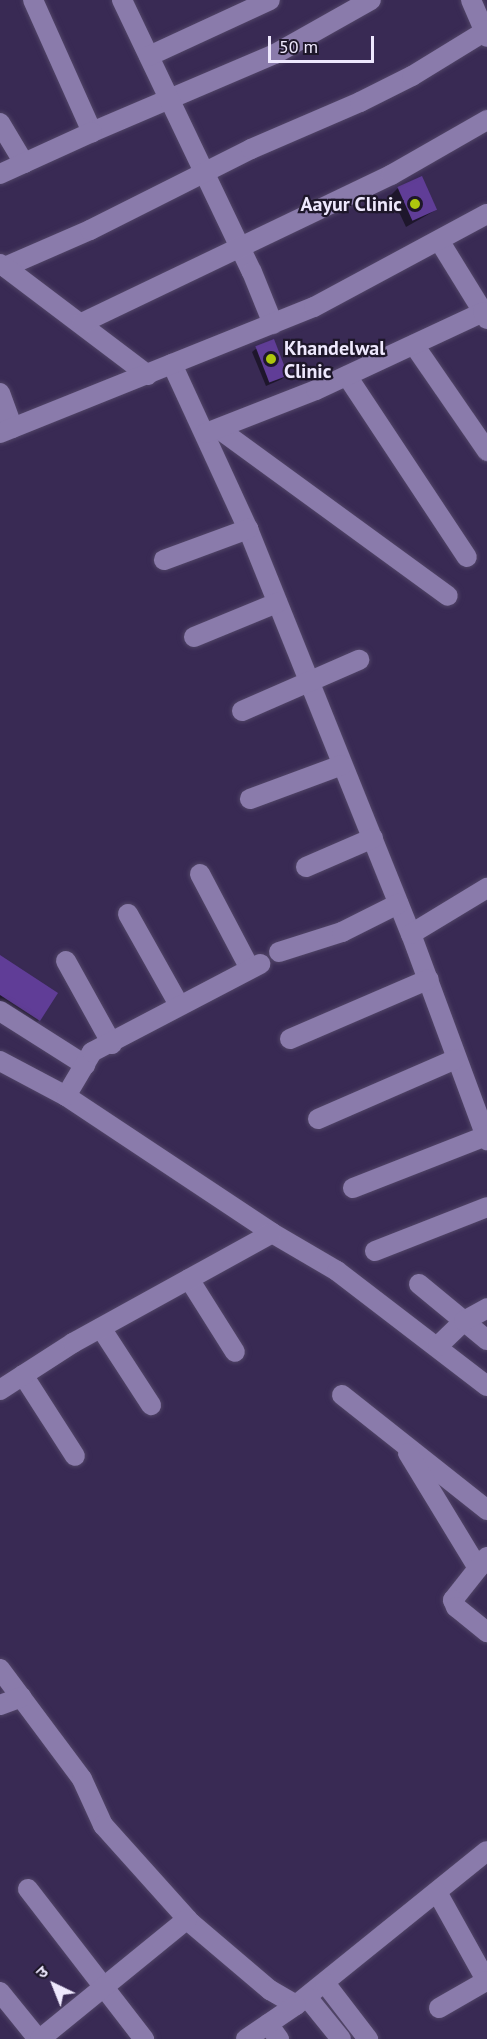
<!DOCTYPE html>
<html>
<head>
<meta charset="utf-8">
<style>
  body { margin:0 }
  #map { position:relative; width:487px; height:2039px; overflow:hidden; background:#392a54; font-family:"PT Sans","Noto Sans Devanagari",sans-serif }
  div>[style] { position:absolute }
  .shadow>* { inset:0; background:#0007 }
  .building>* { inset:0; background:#603d97; transform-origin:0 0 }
  .roads { filter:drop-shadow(0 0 2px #514567) drop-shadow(0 0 2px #514567) }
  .minor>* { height:20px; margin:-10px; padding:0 10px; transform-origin:10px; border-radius:10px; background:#8a7bab }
  .dots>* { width:16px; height:16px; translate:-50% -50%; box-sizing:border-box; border:3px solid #1e172a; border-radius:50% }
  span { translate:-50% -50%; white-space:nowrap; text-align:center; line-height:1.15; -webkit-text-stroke:4.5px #1e172a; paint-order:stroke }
  .poi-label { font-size:20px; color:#eee8fd; font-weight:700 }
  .right { translate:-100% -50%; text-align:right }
  .left { translate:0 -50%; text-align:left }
  .north { position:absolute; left:24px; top:1955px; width:60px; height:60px; -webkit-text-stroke:4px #1e172a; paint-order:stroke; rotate:317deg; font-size:16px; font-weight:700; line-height:24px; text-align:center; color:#eee8fd }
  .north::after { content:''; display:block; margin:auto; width:21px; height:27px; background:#eee8fd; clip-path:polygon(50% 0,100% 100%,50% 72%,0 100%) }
  .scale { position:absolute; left:268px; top:36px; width:106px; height:27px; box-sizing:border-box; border:3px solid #eee8fd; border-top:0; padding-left:8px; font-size:18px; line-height:21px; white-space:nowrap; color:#eee8fd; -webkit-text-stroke:4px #1e172a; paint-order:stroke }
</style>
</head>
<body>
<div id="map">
  <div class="shadow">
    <i style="clip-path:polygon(398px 188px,436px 210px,406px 227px,391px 195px)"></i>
    <i style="clip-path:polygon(257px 348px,286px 375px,282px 379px,266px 386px,252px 352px)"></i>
    <i style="clip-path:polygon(0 957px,39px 1020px,30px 1029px,0 1009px)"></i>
  </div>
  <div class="building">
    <i style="left:422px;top:176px;width:37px;height:27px;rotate:66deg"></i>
    <i style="left:274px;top:339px;width:39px;height:20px;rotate:69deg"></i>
    <i style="clip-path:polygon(0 955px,58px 993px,40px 1021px,0 995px)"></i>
  </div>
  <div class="roads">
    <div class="minor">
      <i style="left:33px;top:0;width:145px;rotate:65.9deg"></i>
      <i style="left:92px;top:132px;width:199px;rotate:-23.1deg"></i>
      <i style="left:275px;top:54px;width:110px;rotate:-29.4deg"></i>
      <i style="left:122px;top:0;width:301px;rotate:64.5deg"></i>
      <i style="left:252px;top:272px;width:56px;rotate:68deg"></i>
      <i style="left:471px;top:0;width:40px;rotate:66.6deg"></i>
      <i style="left:149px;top:56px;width:133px;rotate:-24.8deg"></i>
      <i style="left:0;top:123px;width:47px;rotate:59deg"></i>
      <i style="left:0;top:174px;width:101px;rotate:-24.5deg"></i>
      <i style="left:440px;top:242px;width:82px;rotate:58.4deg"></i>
      <i style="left:0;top:264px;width:6px;rotate:31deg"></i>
      <i style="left:5px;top:267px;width:93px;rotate:-23.5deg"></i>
      <i style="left:90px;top:230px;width:180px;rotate:-26.7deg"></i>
      <i style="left:251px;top:149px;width:119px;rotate:-23.3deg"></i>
      <i style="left:360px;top:102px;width:58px;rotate:-26.6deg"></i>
      <i style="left:412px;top:76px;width:88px;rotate:-31.5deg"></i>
      <i style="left:5px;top:267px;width:179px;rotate:37.1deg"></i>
      <i style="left:82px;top:323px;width:343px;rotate:-25.6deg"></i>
      <i style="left:391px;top:175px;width:111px;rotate:-29.8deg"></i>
      <i style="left:414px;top:345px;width:129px;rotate:55.4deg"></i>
      <i style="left:172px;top:364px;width:182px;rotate:65.3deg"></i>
      <i style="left:248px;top:529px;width:437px;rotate:68.1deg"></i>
      <i style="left:411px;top:934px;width:220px;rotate:69.7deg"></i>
      <i style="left:347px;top:376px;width:217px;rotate:56.5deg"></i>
      <i style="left:0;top:393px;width:37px;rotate:70deg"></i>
      <i style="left:219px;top:429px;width:283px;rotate:36.1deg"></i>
      <i style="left:0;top:433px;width:338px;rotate:-21.9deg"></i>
      <i style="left:314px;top:307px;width:196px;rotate:-28.3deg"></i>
      <i style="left:206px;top:433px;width:118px;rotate:-21.4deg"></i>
      <i style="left:316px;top:390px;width:184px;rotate:-25deg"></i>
      <i style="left:483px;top:312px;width:8px;rotate:60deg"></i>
      <i style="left:164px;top:560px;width:90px;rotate:-20.3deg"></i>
      <i style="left:194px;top:637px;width:90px;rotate:-22.3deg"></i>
      <i style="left:242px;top:711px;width:128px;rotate:-23.6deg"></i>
      <i style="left:250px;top:799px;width:98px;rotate:-20.3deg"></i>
      <i style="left:306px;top:867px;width:73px;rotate:-23.4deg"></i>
      <i style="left:200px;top:874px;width:107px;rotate:62.2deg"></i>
      <i style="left:128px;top:914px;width:104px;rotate:60.7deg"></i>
      <i style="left:411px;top:934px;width:89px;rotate:-31.2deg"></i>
      <i style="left:279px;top:952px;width:66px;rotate:-17.6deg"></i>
      <i style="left:342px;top:932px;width:63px;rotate:-26.6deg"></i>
      <i style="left:66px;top:961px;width:95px;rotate:61deg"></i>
      <i style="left:0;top:1011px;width:101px;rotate:32.4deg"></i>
      <i style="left:290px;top:1039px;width:151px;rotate:-23.3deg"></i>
      <i style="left:0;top:1061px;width:75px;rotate:27.9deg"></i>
      <i style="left:66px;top:1096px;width:247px;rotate:33.6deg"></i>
      <i style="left:272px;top:1233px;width:75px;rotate:30.3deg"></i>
      <i style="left:337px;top:1271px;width:189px;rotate:37.5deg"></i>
      <i style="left:66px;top:1096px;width:51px;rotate:-59.4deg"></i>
      <i style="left:92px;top:1052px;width:190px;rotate:-27.6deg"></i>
      <i style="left:318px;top:1119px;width:150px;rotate:-23.5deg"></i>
      <i style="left:353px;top:1188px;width:143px;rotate:-21.4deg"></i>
      <i style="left:375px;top:1251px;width:120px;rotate:-21.4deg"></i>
      <i style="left:189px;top:1279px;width:86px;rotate:57.8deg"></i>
      <i style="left:419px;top:1284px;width:88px;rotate:39.5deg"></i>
      <i style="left:101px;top:1328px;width:92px;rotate:57deg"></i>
      <i style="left:438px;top:1346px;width:36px;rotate:-44deg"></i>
      <i style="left:464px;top:1321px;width:26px;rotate:-29deg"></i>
      <i style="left:23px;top:1375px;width:96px;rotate:57.3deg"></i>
      <i style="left:0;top:1390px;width:87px;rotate:-32.8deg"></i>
      <i style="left:73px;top:1343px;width:227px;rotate:-28.9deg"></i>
      <i style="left:342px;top:1395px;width:185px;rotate:38.4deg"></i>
      <i style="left:408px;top:1453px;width:135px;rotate:58.7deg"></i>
      <i style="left:487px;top:1557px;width:55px;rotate:128.3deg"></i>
      <i style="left:453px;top:1600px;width:8px;rotate:67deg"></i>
      <i style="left:456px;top:1607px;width:40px;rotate:39deg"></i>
      <i style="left:0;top:1669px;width:137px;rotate:53.3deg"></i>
      <i style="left:82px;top:1779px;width:51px;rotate:65.5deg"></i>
      <i style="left:103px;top:1825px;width:132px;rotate:48.1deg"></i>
      <i style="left:191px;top:1923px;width:104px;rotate:40.3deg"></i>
      <i style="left:270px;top:1990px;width:30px;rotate:30deg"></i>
      <i style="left:296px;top:2005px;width:245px;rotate:-38.9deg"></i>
      <i style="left:0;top:1705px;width:23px;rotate:-20deg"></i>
      <i style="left:28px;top:1889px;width:190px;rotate:52.3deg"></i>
      <i style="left:437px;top:1892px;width:103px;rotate:60.9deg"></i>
      <i style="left:325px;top:1983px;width:71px;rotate:52.5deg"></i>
      <i style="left:0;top:1992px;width:60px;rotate:51deg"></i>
      <i style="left:307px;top:1997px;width:54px;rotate:51deg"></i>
      <i style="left:439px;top:2008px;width:54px;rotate:-29.9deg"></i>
      <i style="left:268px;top:2024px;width:19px;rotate:54deg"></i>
      <i style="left:40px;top:2039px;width:190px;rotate:-39.2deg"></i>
      <i style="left:246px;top:2039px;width:60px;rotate:-34.2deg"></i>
    </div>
  </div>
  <div class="dots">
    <i style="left:415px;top:204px;background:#adc60e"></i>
    <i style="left:271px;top:359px;background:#adc60e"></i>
  </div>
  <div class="poi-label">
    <span class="right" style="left:402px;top:204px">Aayur Clinic</span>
    <span class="left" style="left:284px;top:360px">Khandelwal<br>Clinic</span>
  </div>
  <div class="north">उ</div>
  <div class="scale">50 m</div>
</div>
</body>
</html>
